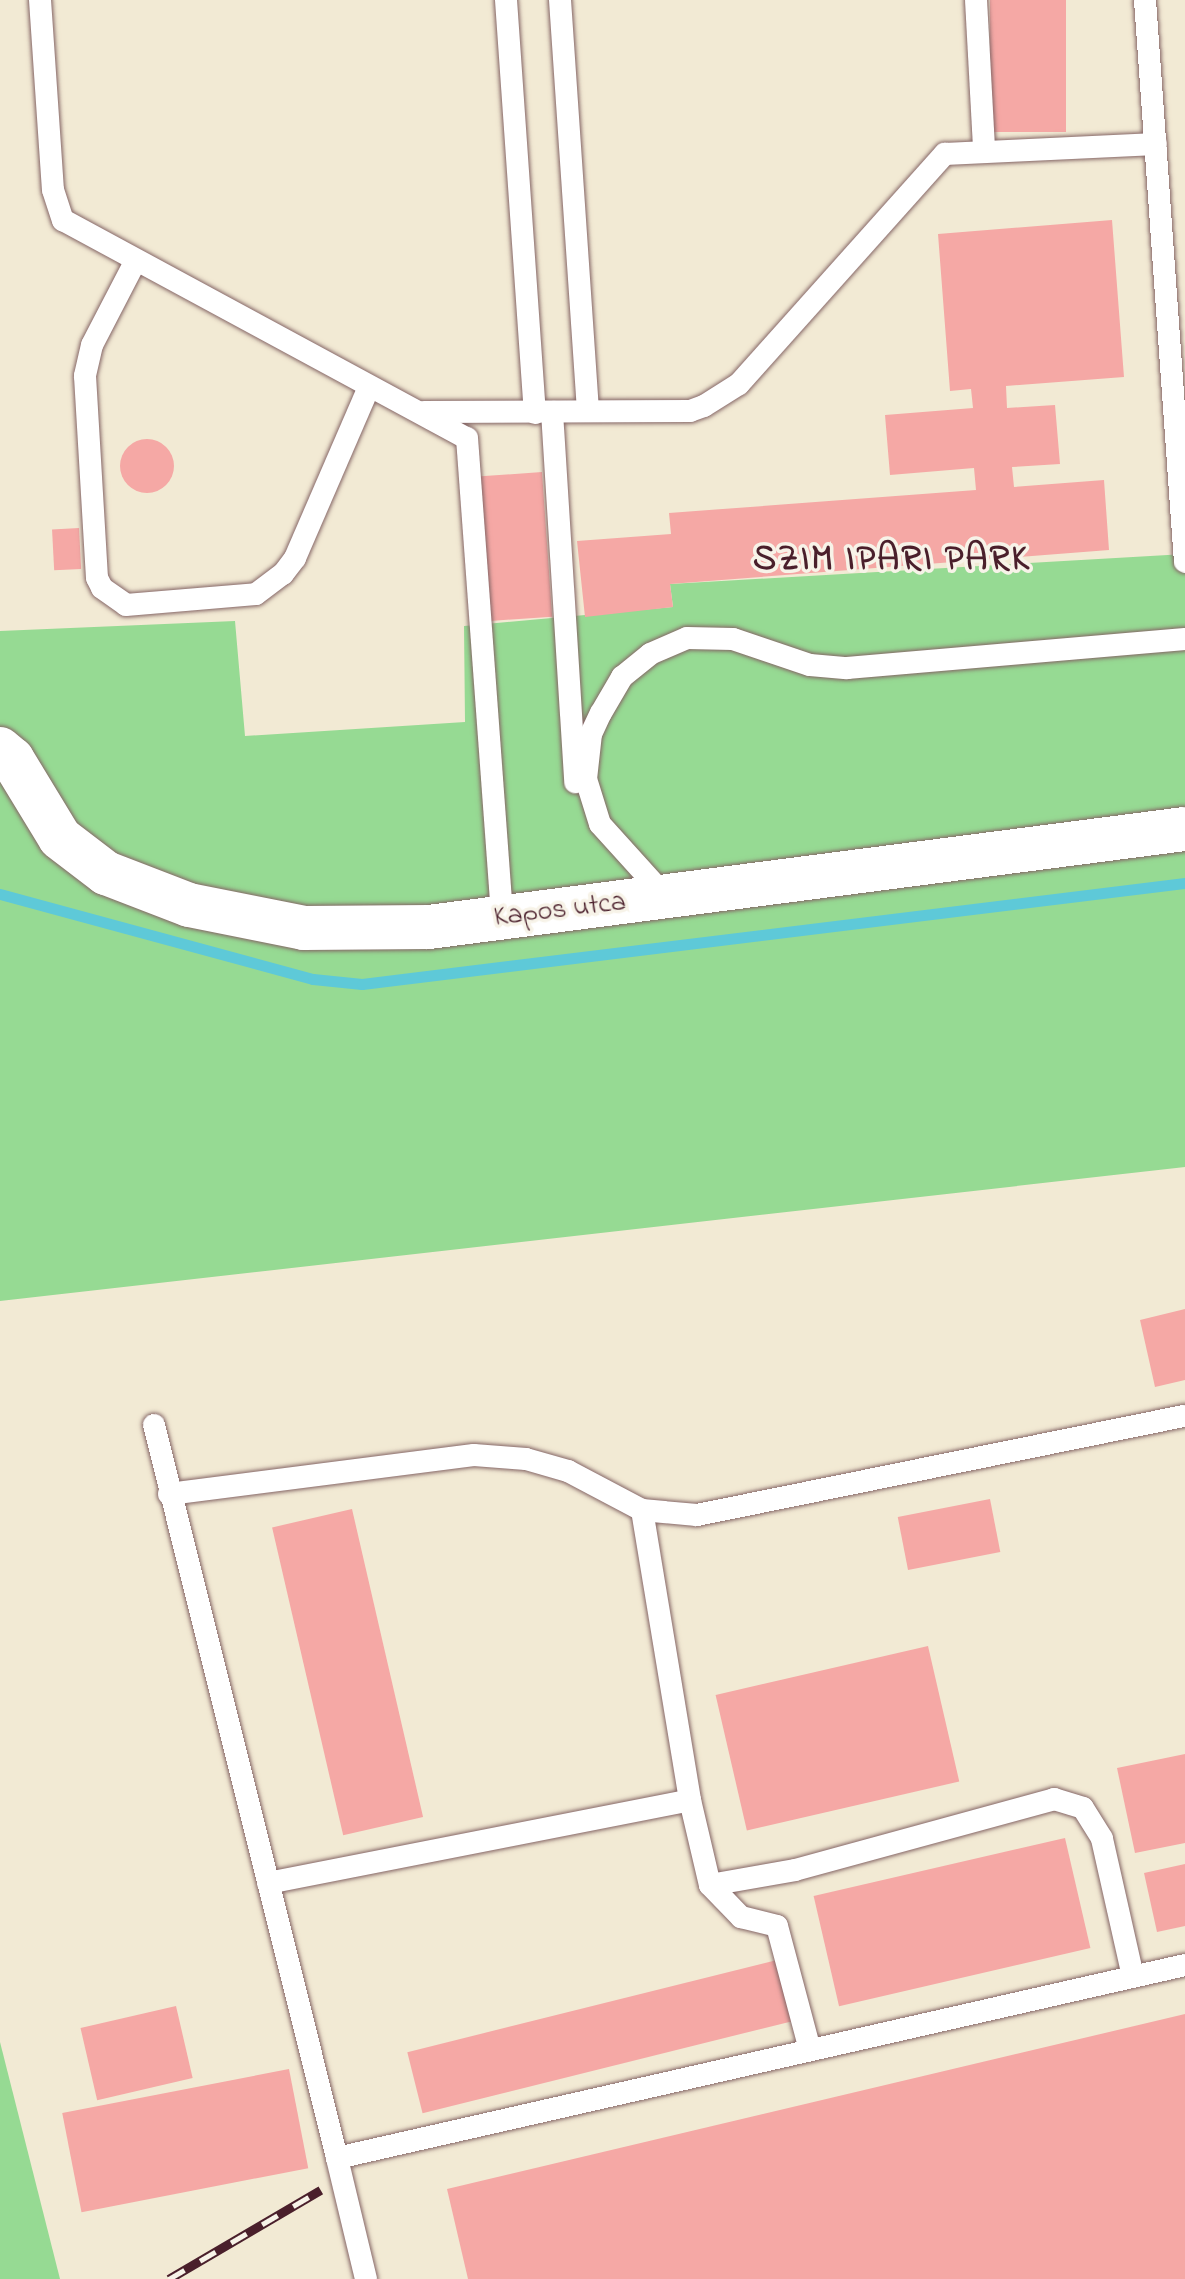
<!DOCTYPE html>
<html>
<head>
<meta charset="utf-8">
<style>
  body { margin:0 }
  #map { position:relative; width:1185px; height:2279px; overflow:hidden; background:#f2ead4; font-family:"Indie Flower",sans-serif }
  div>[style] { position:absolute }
  .green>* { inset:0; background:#96da93 }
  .stream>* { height:11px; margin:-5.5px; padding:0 5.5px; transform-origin:5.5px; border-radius:5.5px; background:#5ec9d8 }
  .building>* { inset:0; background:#f5a8a5; transform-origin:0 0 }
  .round { border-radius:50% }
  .roads { filter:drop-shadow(0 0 2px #856666) drop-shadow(0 0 2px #856666) }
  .lane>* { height:22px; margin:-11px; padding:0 11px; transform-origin:11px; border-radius:11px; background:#fff }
  .street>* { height:44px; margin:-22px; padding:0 22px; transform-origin:22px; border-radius:22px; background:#fff }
  .rail>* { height:9px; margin-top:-4.5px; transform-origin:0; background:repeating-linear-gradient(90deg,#f7f3e8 0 18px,#4a1f2b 0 36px); box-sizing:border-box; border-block:2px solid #4a1f2b }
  span { translate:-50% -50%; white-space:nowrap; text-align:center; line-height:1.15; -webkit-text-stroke:7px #f7f3e8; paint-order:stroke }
  .street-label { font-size:28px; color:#4a1f2b }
  .district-label { font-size:36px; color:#4a1f2b; font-weight:700; letter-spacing:2px }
</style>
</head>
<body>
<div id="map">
  <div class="green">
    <i style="clip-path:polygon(1185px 554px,1185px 1167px,0 1301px,0 631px,235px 621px,245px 736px,465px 722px,464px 626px,673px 607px,670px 584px)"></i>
    <i style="clip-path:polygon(0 2042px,60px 2279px,0 2279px)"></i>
  </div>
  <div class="stream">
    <i style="left:0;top:894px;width:324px;rotate:15.2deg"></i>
    <i style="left:313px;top:979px;width:49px;rotate:5.8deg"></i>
    <i style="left:362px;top:984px;width:829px;rotate:-7deg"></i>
  </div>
  <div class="building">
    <i style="left:990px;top:0;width:76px;height:132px"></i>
    <i style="clip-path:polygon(1112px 220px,1124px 377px,1006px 386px,1007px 408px,1055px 405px,1060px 464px,1012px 467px,1014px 487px,1104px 480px,1109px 550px,670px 584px,673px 607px,585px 617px,577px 541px,671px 534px,669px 513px,976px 490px,974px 468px,890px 475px,885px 415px,973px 408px,971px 389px,950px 391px,938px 234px)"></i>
    <i class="round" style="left:120px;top:439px;width:54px;height:54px"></i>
    <i style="left:542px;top:472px;width:145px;height:65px;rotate:86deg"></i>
    <i style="left:79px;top:528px;width:41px;height:27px;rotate:87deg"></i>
    <i style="clip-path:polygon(1185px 1309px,1185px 1380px,1155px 1387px,1140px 1320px)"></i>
    <i style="left:990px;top:1499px;width:54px;height:94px;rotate:79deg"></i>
    <i style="left:352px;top:1509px;width:316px;height:82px;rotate:77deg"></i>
    <i style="left:928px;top:1646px;width:139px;height:218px;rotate:77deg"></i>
    <i style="clip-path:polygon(1185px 1754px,1185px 1843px,1135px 1853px,1117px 1768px)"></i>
    <i style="left:1065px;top:1838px;width:113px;height:258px;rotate:77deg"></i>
    <i style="clip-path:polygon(1185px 1864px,1185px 1926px,1157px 1932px,1144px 1873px)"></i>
    <i style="left:777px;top:1960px;width:63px;height:381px;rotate:76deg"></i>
    <i style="left:176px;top:2006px;width:74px;height:98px;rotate:77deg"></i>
    <i style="clip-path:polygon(1185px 2014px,1185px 2279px,468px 2279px,447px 2189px)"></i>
    <i style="left:289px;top:2069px;width:101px;height:231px;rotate:79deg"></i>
  </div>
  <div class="roads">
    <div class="lane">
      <i style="left:40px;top:0;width:190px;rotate:86.1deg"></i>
      <i style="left:53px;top:190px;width:32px;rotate:72deg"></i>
      <i style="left:63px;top:220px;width:459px;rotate:28.4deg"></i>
      <i style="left:467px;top:438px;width:481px;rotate:85.8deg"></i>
      <i style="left:506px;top:0;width:414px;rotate:86deg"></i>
      <i style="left:560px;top:0;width:412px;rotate:86.1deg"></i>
      <i style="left:976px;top:0;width:149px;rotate:86.9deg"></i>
      <i style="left:1145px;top:0;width:563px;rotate:85.93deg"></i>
      <i style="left:135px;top:262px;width:93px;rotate:117.4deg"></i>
      <i style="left:92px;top:345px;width:32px;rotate:103deg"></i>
      <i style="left:85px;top:376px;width:202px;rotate:86.6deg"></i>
      <i style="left:97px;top:578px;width:11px;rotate:63deg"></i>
      <i style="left:102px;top:588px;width:29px;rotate:35deg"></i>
      <i style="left:126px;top:605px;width:130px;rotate:-4.8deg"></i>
      <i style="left:256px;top:594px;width:34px;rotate:-37deg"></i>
      <i style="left:283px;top:574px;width:20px;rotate:-53deg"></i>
      <i style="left:295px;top:558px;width:186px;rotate:-66.6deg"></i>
      <i style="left:424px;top:412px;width:266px;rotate:-0.2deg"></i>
      <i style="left:690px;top:411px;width:15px;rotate:-20deg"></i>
      <i style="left:704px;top:406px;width:41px;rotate:-32.2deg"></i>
      <i style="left:739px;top:384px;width:309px;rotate:-48.2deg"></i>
      <i style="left:945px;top:154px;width:211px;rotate:-2.7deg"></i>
      <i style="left:552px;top:412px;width:371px;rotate:86.4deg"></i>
      <i style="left:666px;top:897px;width:98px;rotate:-132.1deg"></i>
      <i style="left:600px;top:824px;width:47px;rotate:-107.3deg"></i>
      <i style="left:586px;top:779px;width:45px;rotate:-83.7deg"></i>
      <i style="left:591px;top:734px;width:23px;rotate:-65deg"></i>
      <i style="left:601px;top:713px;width:42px;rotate:-59.7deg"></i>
      <i style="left:622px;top:677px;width:36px;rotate:-39deg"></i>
      <i style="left:650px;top:654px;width:40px;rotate:-23.4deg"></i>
      <i style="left:687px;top:638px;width:46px;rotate:1.2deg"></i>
      <i style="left:733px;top:639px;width:81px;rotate:18.7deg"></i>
      <i style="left:810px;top:665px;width:37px;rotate:5deg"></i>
      <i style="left:847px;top:668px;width:339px;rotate:-4.9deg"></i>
      <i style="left:154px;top:1425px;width:755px;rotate:75.98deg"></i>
      <i style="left:169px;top:1494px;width:307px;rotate:-7.3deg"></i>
      <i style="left:474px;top:1455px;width:52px;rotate:4.4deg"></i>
      <i style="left:526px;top:1459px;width:44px;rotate:15.9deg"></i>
      <i style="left:568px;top:1471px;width:84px;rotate:27.8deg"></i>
      <i style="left:642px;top:1510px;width:55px;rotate:5.2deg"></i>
      <i style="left:697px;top:1515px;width:498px;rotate:-11.5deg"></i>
      <i style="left:642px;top:1510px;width:294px;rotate:80.6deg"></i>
      <i style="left:268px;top:1883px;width:430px;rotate:-11.1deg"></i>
      <i style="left:690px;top:1800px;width:87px;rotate:76.8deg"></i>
      <i style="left:710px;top:1885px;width:45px;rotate:45.9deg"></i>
      <i style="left:741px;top:1917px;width:37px;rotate:14deg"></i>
      <i style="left:777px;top:1926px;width:128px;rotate:75.1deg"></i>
      <i style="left:710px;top:1885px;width:86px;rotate:-10deg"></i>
      <i style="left:795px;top:1870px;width:269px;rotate:-15.3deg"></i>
      <i style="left:1054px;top:1799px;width:30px;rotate:17deg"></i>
      <i style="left:1083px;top:1808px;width:36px;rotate:58deg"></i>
      <i style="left:1102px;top:1839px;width:141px;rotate:77.3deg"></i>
      <i style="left:366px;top:2279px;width:124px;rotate:-103.5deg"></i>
      <i style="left:337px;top:2158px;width:870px;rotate:-12.82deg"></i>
    </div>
    <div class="street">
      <i style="left:0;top:749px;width:16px;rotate:40deg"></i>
      <i style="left:12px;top:759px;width:92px;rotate:58.7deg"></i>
      <i style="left:60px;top:838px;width:58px;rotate:37.3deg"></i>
      <i style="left:106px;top:873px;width:89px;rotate:21.1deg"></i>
      <i style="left:189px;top:905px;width:117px;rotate:11.3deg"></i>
      <i style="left:304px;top:928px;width:125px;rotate:-0.5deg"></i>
      <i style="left:429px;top:927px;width:762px;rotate:-7.39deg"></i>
    </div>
  </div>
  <div class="rail">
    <i style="left:169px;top:2279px;width:176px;rotate:-30.4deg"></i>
  </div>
  <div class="street-label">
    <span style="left:560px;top:911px;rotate:-7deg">Kapos utca</span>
  </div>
  <div class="district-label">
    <span style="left:892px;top:561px">SZIM IPARI PARK</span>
  </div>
</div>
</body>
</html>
